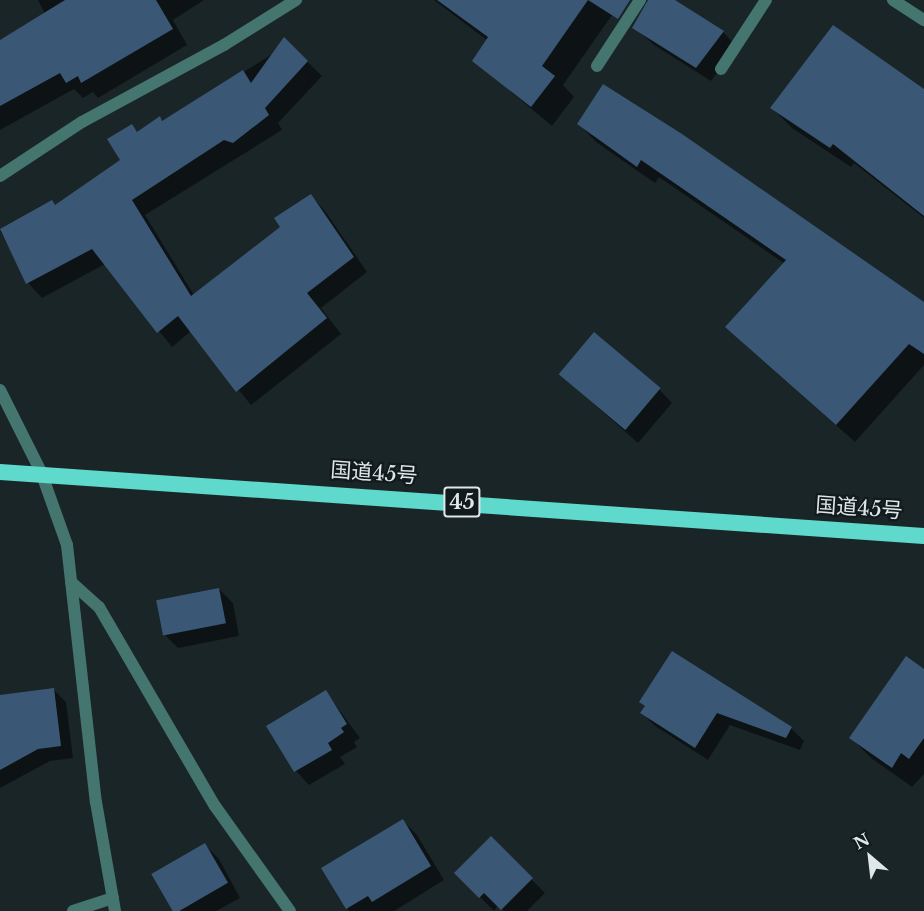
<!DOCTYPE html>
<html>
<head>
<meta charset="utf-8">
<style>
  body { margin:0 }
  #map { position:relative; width:924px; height:911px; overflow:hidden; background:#1a2528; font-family:"Libre Baskerville","Noto Sans JP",serif }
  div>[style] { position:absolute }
  .shadow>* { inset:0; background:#0007 }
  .building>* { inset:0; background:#3a5876; transform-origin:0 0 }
  .minor>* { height:12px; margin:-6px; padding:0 6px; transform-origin:6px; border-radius:6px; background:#44756f }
  .trunk>* { height:16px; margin:-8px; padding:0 8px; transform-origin:8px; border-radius:8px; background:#5ed9cc }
  span { translate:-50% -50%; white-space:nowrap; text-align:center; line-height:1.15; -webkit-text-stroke:4.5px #111b1e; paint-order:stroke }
  .shield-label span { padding:2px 4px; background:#111b1e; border:2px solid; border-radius:4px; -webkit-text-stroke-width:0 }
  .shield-label { font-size:20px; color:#e0e7e9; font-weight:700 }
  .street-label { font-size:21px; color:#e0e7e9 }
  .north { position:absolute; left:840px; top:827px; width:60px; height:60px; -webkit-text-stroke:4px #111b1e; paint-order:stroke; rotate:332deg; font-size:16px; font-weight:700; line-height:24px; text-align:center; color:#e0e7e9 }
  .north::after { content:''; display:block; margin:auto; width:21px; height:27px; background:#e0e7e9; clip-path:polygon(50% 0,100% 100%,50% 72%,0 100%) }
</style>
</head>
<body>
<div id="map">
  <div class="shadow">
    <i style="clip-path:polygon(38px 0,204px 0,173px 20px,187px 45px,98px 98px,93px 92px,83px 98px,74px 89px,0 130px,0 40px,45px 14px)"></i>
    <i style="clip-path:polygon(434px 0,609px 0,617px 8px,563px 85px,574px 97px,552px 126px,474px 61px,488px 41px)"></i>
    <i style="clip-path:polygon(663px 0,672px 0,723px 32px,736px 46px,711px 81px,654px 45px,640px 32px)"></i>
    <i style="clip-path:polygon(284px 39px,322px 76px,278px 123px,282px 130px,145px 215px,194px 295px,282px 227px,311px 196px,325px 211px,367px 272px,321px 308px,341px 334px,251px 405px,191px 331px,172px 347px,105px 264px,42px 298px,28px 283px,0 231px,52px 202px,56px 206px,122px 161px,131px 126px,138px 133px,160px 118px,164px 122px,274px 53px)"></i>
    <i style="clip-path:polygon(924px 91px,924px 218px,854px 163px,851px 167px,792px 128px,772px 108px)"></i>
    <i style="clip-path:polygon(579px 124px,924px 304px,924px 365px,855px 442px,745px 345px,785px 264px,659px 177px,655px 183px,596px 142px)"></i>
    <i style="clip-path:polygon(560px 374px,659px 389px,672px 403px,638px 443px)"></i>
    <i style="clip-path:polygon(219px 589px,233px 603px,239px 636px,178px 648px,164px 634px)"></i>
    <i style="clip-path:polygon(673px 653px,791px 728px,804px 741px,800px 750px,730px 725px,708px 760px,655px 726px,642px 713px,646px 707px,641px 702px)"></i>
    <i style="clip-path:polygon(924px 670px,924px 774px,912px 787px,871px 758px,851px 738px)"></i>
    <i style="clip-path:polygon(54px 690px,66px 702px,73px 758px,50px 761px,0 788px,0 707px)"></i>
    <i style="clip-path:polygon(326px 692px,360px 738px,354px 742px,357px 747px,340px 757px,345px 764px,309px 785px,296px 771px)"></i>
    <i style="clip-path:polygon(403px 821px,417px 835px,444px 880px,394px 911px,349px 911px,347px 908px)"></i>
    <i style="clip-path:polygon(491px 838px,545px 893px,527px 911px,504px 911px,498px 905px,494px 911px,456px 873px)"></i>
    <i style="clip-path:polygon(205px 845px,219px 859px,240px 898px,216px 911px,174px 911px,153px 874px)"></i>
  </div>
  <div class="building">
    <i style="clip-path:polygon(65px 0,156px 0,173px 29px,81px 83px,78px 76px,66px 83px,60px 73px,0 106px,0 40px)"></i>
    <i style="clip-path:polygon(437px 0,630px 0,618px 19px,588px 0,542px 66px,555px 76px,531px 107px,472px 61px,488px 37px)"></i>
    <i style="clip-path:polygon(648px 0,675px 0,724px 31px,696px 68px,632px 28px)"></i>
    <i style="clip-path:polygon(833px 25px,924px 89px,924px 216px,833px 144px,830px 148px,770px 108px)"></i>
    <i style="clip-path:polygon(284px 37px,308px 61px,265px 108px,269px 115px,233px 143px,224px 140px,132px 200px,191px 296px,280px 227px,274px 218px,311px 194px,354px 257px,307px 293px,327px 318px,236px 392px,178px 316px,157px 333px,92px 249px,26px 284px,0 229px,52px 200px,55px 205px,120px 160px,107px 139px,132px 124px,137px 132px,160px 116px,162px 121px,243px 70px,251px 83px)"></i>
    <i style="clip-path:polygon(603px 84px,682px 134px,924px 302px,924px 354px,909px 344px,836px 425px,725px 327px,786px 260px,641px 160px,637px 167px,577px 124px)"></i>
    <i style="left:594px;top:332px;width:87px;height:55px;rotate:40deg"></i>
    <i style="left:219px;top:588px;width:36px;height:64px;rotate:79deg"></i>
    <i style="clip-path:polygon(672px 651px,792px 727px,786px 738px,717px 713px,695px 748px,640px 713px,645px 706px,639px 702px)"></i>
    <i style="clip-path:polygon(906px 656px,924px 669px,924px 738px,909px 759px,901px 753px,892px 768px,849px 738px)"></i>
    <i style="clip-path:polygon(54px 688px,61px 746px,38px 749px,0 770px,0 695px)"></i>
    <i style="clip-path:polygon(326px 690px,347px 724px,341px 728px,344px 732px,328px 743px,332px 750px,294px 772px,266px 726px)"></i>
    <i style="clip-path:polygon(403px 819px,431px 866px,372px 902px,368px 896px,346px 909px,321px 868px)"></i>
    <i style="clip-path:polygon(491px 836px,533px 878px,501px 910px,484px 893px,479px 898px,454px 873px)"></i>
    <i style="left:205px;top:843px;width:46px;height:62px;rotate:60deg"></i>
  </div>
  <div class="minor">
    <i style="left:893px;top:0;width:37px;rotate:33deg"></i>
    <i style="left:597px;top:66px;width:79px;rotate:-56.9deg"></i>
    <i style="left:721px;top:69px;width:82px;rotate:-56.9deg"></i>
    <i style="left:0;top:176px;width:98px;rotate:-33.4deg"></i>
    <i style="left:82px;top:122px;width:162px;rotate:-28.5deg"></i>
    <i style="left:224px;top:45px;width:85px;rotate:-32deg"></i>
    <i style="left:0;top:390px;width:92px;rotate:63.4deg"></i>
    <i style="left:41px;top:472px;width:77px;rotate:70.4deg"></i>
    <i style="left:67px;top:545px;width:259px;rotate:83.6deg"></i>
    <i style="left:96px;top:802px;width:111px;rotate:80.1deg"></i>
    <i style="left:71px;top:582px;width:38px;rotate:42deg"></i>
    <i style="left:99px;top:607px;width:230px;rotate:59.8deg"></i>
    <i style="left:215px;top:806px;width:129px;rotate:54.5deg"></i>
    <i style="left:73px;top:911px;width:42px;rotate:-18deg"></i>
  </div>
  <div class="trunk">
    <i style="left:0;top:472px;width:926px;rotate:3.96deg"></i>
  </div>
  <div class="shield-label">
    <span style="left:462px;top:502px">45</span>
  </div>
  <div class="street-label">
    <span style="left:374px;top:473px;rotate:4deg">国道45号</span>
    <span style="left:859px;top:508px;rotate:4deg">国道45号</span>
  </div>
  <div class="north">N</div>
</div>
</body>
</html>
